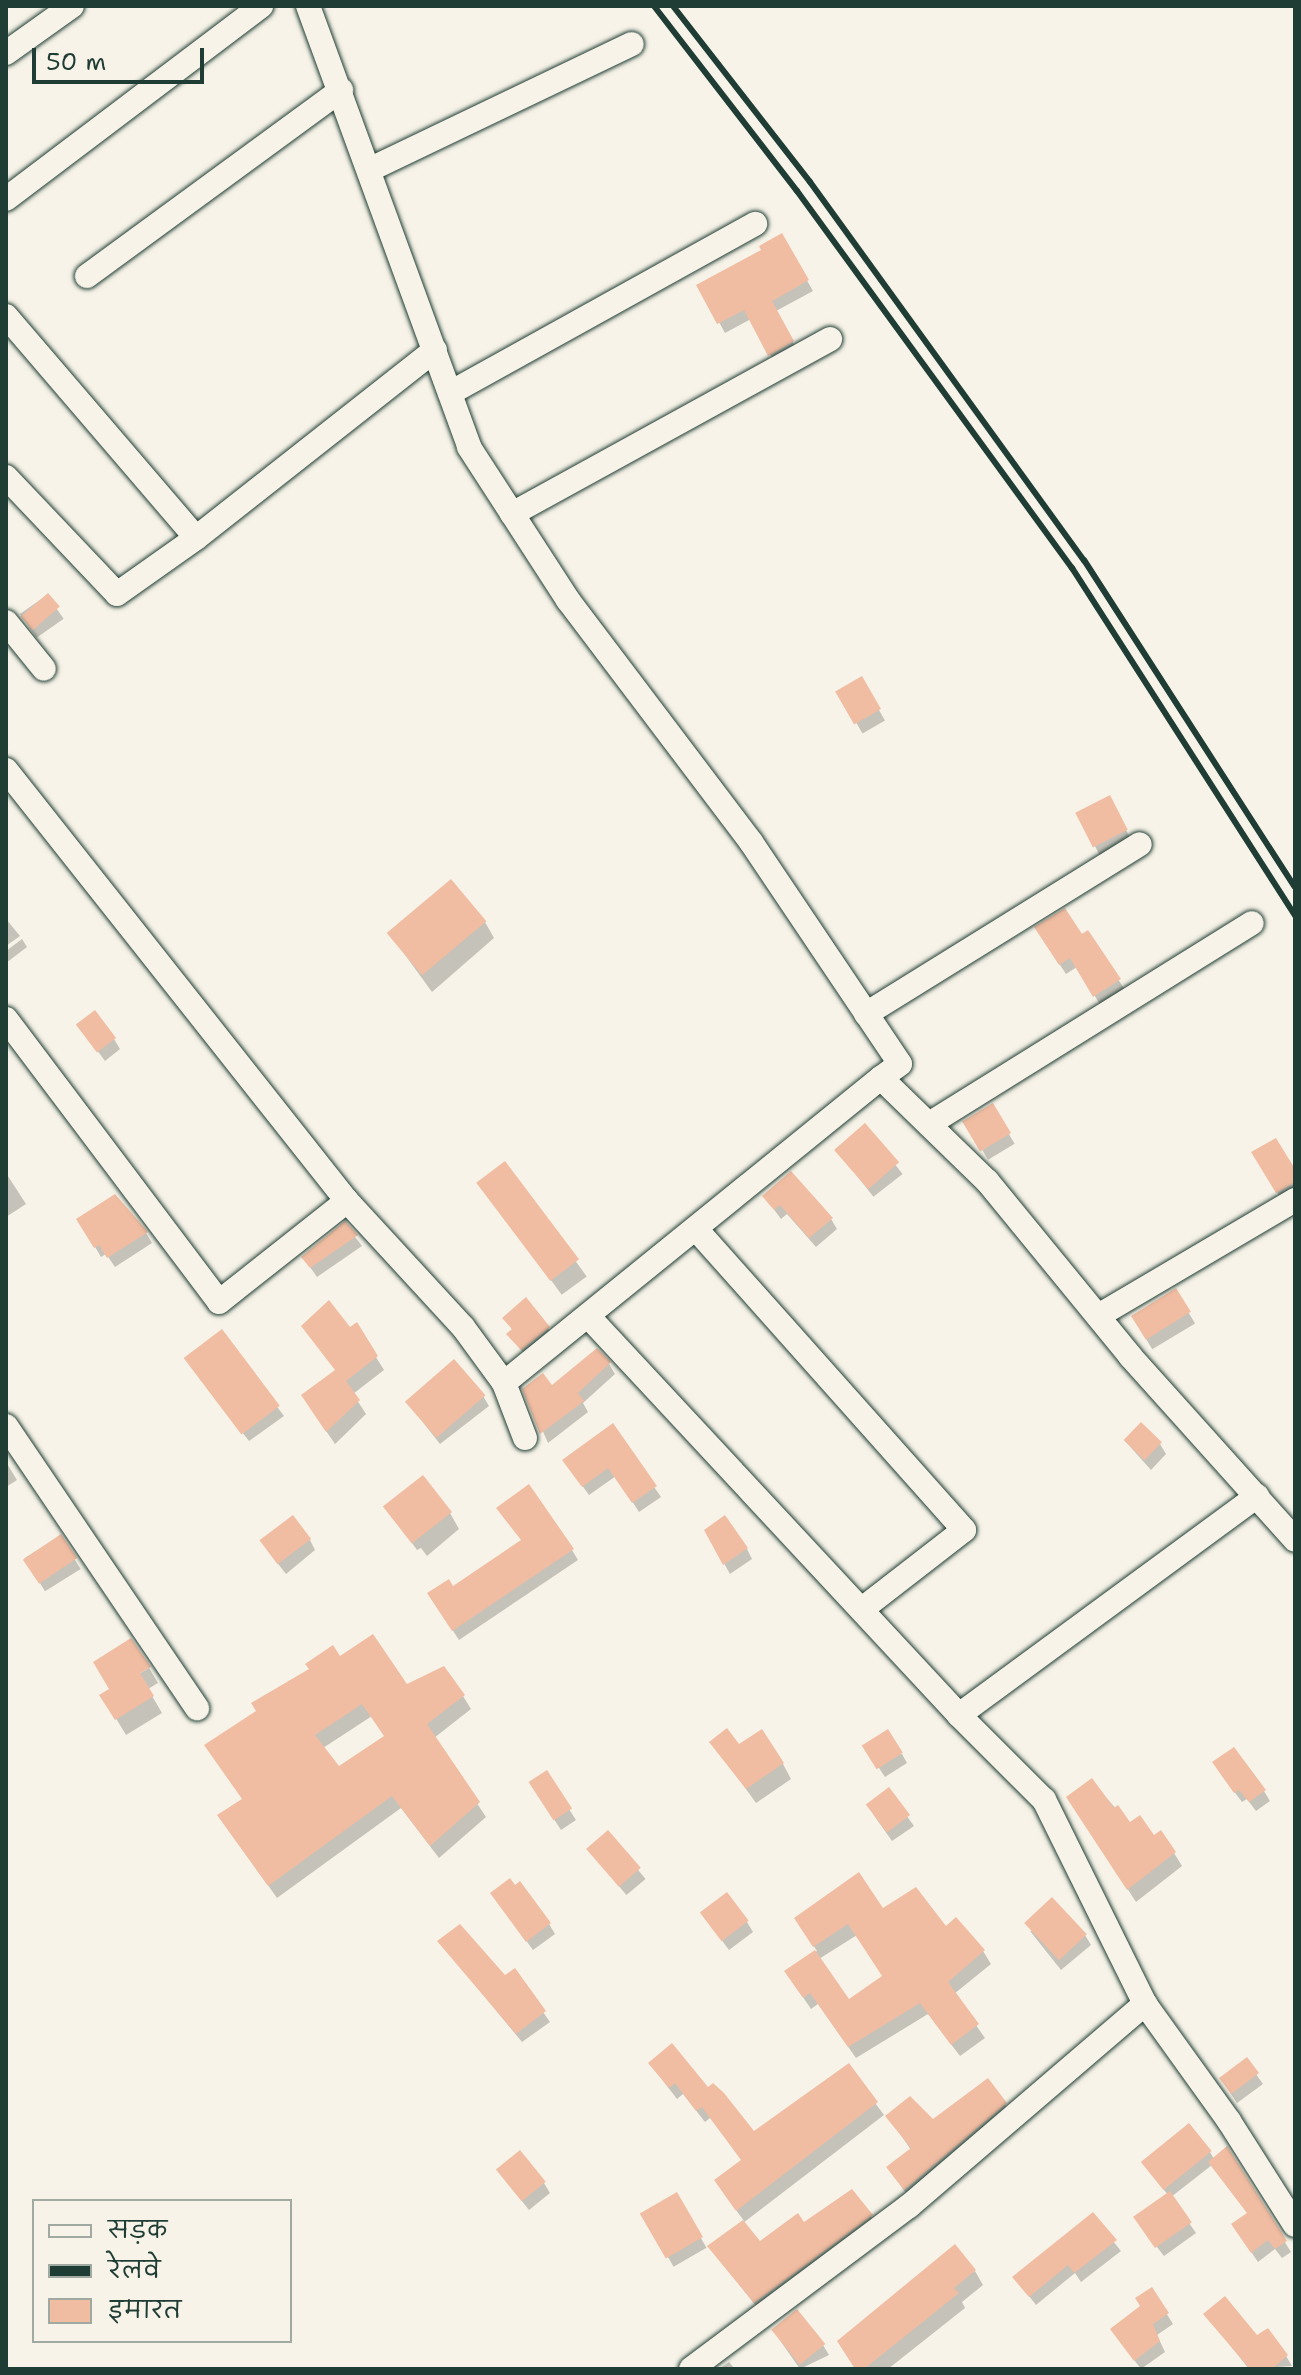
<!DOCTYPE html>
<html>
<head>
<meta charset="utf-8">
<style>
  body { margin:0 }
  #map { position:relative; width:1301px; height:2375px; overflow:hidden; background:#f7f3e8; font-family:"Shantell Sans","Playpen Sans Deva",sans-serif }
  div>[style] { position:absolute }
  .shadow>* { inset:0; background:#0003; transform-origin:0 0 }
  .building>* { inset:0; background:#f1bda2; transform-origin:0 0 }
  .roads { filter:drop-shadow(0 0 2px #1f3d34) drop-shadow(0 0 2px #1f3d34) }
  .street>* { height:24px; margin:-12px; padding:0 12px; transform-origin:12px; border-radius:12px; background:#f7f3e8 }
  .rail>* { height:6px; margin:-3px; padding:0 3px; transform-origin:3px; border-radius:3px; background:#1f3d34 }
  span { translate:-50% -50%; white-space:nowrap; text-align:center; line-height:1.15; -webkit-text-stroke:6px #f7f3e8; paint-order:stroke }
  .frame { position:absolute; inset:0; border:8px solid #1f3d34; pointer-events:none }
  .legend { position:absolute; left:32px; top:2199px; width:260px; height:144px; box-sizing:border-box; background:#f7f3e8; border:2px solid #a1aaa0; margin:0; padding:10px 14px; list-style:none; font-size:24px; color:#1f3d34 }
  .legend li { display:flex; align-items:center; gap:16px; height:40px }
  .legend b { width:40px; border:2px solid #a1aaa0 }
  .scale { position:absolute; left:32px; top:48px; width:172px; height:36px; box-sizing:border-box; border:4px solid #1f3d34; border-top:0; padding-left:10px; font-size:24px; line-height:28px; white-space:nowrap; color:#1f3d34; -webkit-text-stroke:6px #f7f3e8; paint-order:stroke }
</style>
</head>
<body>
<div id="map">
  <div class="shadow">
    <i style="clip-path:polygon(781px 235px,813px 291px,776px 311px,798px 352px,776px 365px,751px 319px,725px 333px,699px 286px,764px 251px)"></i>
    <i style="left:47px;top:595px;width:29px;height:33px;rotate:55deg"></i>
    <i style="left:861px;top:679px;width:48px;height:26px;rotate:60deg"></i>
    <i style="left:1109px;top:798px;width:49px;height:35px;rotate:62deg"></i>
    <i style="clip-path:polygon(6px 919px,20px 936px,6px 946px)"></i>
    <i style="clip-path:polygon(485px 922px,494px 938px,432px 992px,392px 937px)"></i>
    <i style="clip-path:polygon(1088px 933px,1125px 990px,1101px 1006px,1077px 967px,1066px 974px,1042px 938px)"></i>
    <i style="clip-path:polygon(22px 939px,27px 947px,6px 963px,6px 951px)"></i>
    <i style="clip-path:polygon(85px 1034px,114px 1039px,120px 1049px,105px 1061px)"></i>
    <i style="left:992px;top:1106px;width:44px;height:31px;rotate:59deg"></i>
    <i style="left:865px;top:1126px;width:61px;height:37px;rotate:52deg"></i>
    <i style="clip-path:polygon(1254px 1153px,1295px 1173px,1295px 1195px,1283px 1202px)"></i>
    <i style="left:505px;top:1164px;width:139px;height:31px;rotate:54deg"></i>
    <i style="clip-path:polygon(6px 1173px,26px 1204px,6px 1217px)"></i>
    <i style="clip-path:polygon(764px 1196px,831px 1219px,837px 1229px,816px 1247px,787px 1214px,781px 1219px)"></i>
    <i style="clip-path:polygon(79px 1220px,146px 1233px,152px 1243px,115px 1267px,106px 1254px,101px 1257px)"></i>
    <i style="clip-path:polygon(345px 1224px,362px 1246px,317px 1277px,303px 1257px)"></i>
    <i style="left:1175px;top:1290px;width:39px;height:50px;rotate:59deg"></i>
    <i style="clip-path:polygon(505px 1318px,548px 1328px,554px 1338px,528px 1359px,509px 1334px,513px 1331px)"></i>
    <i style="clip-path:polygon(356px 1325px,384px 1370px,353px 1394px,366px 1414px,335px 1444px,311px 1409px,336px 1372px,350px 1330px)"></i>
    <i style="clip-path:polygon(221px 1332px,284px 1416px,249px 1441px,191px 1367px)"></i>
    <i style="clip-path:polygon(609px 1364px,615px 1374px,583px 1403px,588px 1412px,548px 1443px,525px 1390px,552px 1388px)"></i>
    <i style="clip-path:polygon(483px 1396px,489px 1406px,440px 1444px,407px 1402px)"></i>
    <i style="clip-path:polygon(612px 1426px,661px 1497px,639px 1512px,616px 1476px,589px 1495px,571px 1470px)"></i>
    <i style="clip-path:polygon(1125px 1441px,1160px 1444px,1166px 1454px,1151px 1470px)"></i>
    <i style="clip-path:polygon(6px 1462px,17px 1480px,6px 1487px)"></i>
    <i style="clip-path:polygon(386px 1506px,450px 1513px,459px 1529px,427px 1556px,421px 1548px,417px 1550px)"></i>
    <i style="clip-path:polygon(706px 1531px,747px 1549px,752px 1559px,730px 1574px)"></i>
    <i style="left:60px;top:1536px;width:39px;height:42px;rotate:58deg"></i>
    <i style="clip-path:polygon(310px 1540px,315px 1550px,286px 1574px,268px 1551px)"></i>
    <i style="clip-path:polygon(572px 1550px,578px 1560px,459px 1640px,435px 1603px,452px 1589px)"></i>
    <i style="clip-path:polygon(evenodd,339px 1659px,406px 1687px,463px 1696px,471px 1709px,434px 1738px,486px 1817px,439px 1858px,401px 1808px,277px 1898px,228px 1829px,339px 1659px,372px 1716px,386px 1738px,339px 1769px,323px 1748px,372px 1716px)"></i>
    <i style="clip-path:polygon(149px 1668px,158px 1683px,148px 1689px,162px 1713px,126px 1735px,102px 1695px)"></i>
    <i style="clip-path:polygon(712px 1742px,783px 1764px,791px 1779px,756px 1803px)"></i>
    <i style="clip-path:polygon(902px 1754px,907px 1763px,885px 1777px,871px 1756px)"></i>
    <i style="clip-path:polygon(546px 1773px,576px 1820px,561px 1830px,537px 1793px)"></i>
    <i style="clip-path:polygon(1220px 1773px,1264px 1791px,1270px 1801px,1256px 1811px,1247px 1799px,1242px 1802px)"></i>
    <i style="clip-path:polygon(1092px 1781px,1130px 1825px,1174px 1853px,1182px 1866px,1136px 1902px,1077px 1811px)"></i>
    <i style="clip-path:polygon(888px 1790px,914px 1826px,892px 1841px,873px 1814px)"></i>
    <i style="left:607px;top:1833px;width:60px;height:25px;rotate:50deg"></i>
    <i style="clip-path:polygon(492px 1894px,549px 1924px,555px 1934px,533px 1950px)"></i>
    <i style="clip-path:polygon(evenodd,882px 1911px,946px 1929px,983px 1951px,991px 1964px,954px 1994px,985px 2038px,960px 2056px,928px 2014px,856px 2058px,818px 2004px,811px 2009px,786px 1972px,817px 1951px,804px 1931px,882px 1911px,857px 1935px,884px 1977px,849px 2001px,819px 1959px,857px 1935px)"></i>
    <i style="clip-path:polygon(747px 1922px,753px 1932px,729px 1950px,709px 1923px)"></i>
    <i style="clip-path:polygon(1030px 1931px,1085px 1935px,1091px 1945px,1061px 1970px)"></i>
    <i style="clip-path:polygon(439px 1941px,505px 1978px,514px 1971px,550px 2022px,522px 2042px)"></i>
    <i style="clip-path:polygon(1246px 2060px,1263px 2084px,1237px 2103px,1227px 2088px)"></i>
    <i style="clip-path:polygon(650px 2064px,707px 2090px,753px 2134px,848px 2066px,884px 2115px,743px 2223px,759px 2244px,804px 2225px,871px 2216px,879px 2230px,764px 2316px,709px 2247px,744px 2221px,723px 2192px,743px 2161px,710px 2118px,705px 2122px,683px 2094px,677px 2099px)"></i>
    <i style="clip-path:polygon(1005px 2104px,1013px 2118px,913px 2203px,888px 2168px,911px 2150px,888px 2116px,933px 2122px)"></i>
    <i style="clip-path:polygon(1227px 2149px,1291px 2252px,1282px 2258px,1275px 2249px,1258px 2262px,1239px 2234px,1248px 2214px,1212px 2165px,1171px 2197px,1196px 2233px,1164px 2256px,1143px 2229px,1168px 2195px,1148px 2170px,1210px 2152px,1214px 2159px)"></i>
    <i style="clip-path:polygon(498px 2171px,544px 2183px,550px 2193px,529px 2210px)"></i>
    <i style="left:676px;top:2195px;width:61px;height:38px;rotate:60deg"></i>
    <i style="clip-path:polygon(1092px 2215px,1121px 2251px,1081px 2282px,1075px 2273px,1036px 2305px,1015px 2278px)"></i>
    <i style="clip-path:polygon(975px 2271px,983px 2285px,962px 2302px,965px 2308px,888px 2369px,856px 2369px,839px 2342px)"></i>
    <i style="clip-path:polygon(1151px 2289px,1173px 2324px,1157px 2335px,1165px 2352px,1141px 2369px,1118px 2339px)"></i>
    <i style="clip-path:polygon(1206px 2315px,1256px 2338px,1286px 2356px,1292px 2366px,1249px 2369px)"></i>
    <i style="clip-path:polygon(779px 2339px,823px 2345px,829px 2355px,800px 2369px)"></i>
    <i style="clip-path:polygon(729px 2362px,735px 2369px,719px 2369px)"></i>
  </div>
  <div class="building">
    <i style="clip-path:polygon(782px 233px,809px 280px,772px 301px,794px 341px,768px 356px,744px 310px,717px 324px,696px 285px,761px 250px,759px 246px)"></i>
    <i style="left:48px;top:593px;width:18px;height:36px;rotate:49deg"></i>
    <i style="left:862px;top:676px;width:38px;height:31px;rotate:60deg"></i>
    <i style="left:1110px;top:795px;width:39px;height:39px;rotate:63deg"></i>
    <i style="left:451px;top:879px;width:55px;height:84px;rotate:50deg"></i>
    <i style="clip-path:polygon(1065px 908px,1082px 934px,1088px 930px,1121px 979px,1093px 997px,1070px 958px,1059px 965px,1034px 927px)"></i>
    <i style="left:95px;top:1010px;width:35px;height:24px;rotate:53deg"></i>
    <i style="left:993px;top:1103px;width:35px;height:36px;rotate:59deg"></i>
    <i style="left:865px;top:1123px;width:52px;height:41px;rotate:49deg"></i>
    <i style="clip-path:polygon(1276px 1138px,1295px 1169px,1295px 1182px,1276px 1193px,1251px 1152px)"></i>
    <i style="left:505px;top:1161px;width:123px;height:36px;rotate:53deg"></i>
    <i style="clip-path:polygon(791px 1171px,833px 1218px,809px 1238px,780px 1205px,774px 1210px,762px 1196px)"></i>
    <i style="clip-path:polygon(115px 1194px,148px 1232px,107px 1258px,99px 1245px,94px 1248px,76px 1219px)"></i>
    <i style="clip-path:polygon(345px 1221px,358px 1235px,310px 1268px,301px 1257px)"></i>
    <i style="left:1176px;top:1288px;width:28px;height:53px;rotate:58deg"></i>
    <i style="clip-path:polygon(526px 1297px,550px 1327px,521px 1350px,506px 1334px,512px 1329px,502px 1318px)"></i>
    <i style="clip-path:polygon(329px 1300px,350px 1327px,357px 1322px,378px 1356px,346px 1381px,360px 1400px,326px 1432px,301px 1395px,335px 1370px,301px 1326px)"></i>
    <i style="left:222px;top:1329px;width:96px;height:48px;rotate:53deg"></i>
    <i style="clip-path:polygon(597px 1348px,611px 1362px,578px 1393px,584px 1401px,540px 1434px,522px 1389px,543px 1373px,552px 1385px)"></i>
    <i style="left:454px;top:1359px;width:48px;height:65px;rotate:49deg"></i>
    <i style="left:1141px;top:1422px;width:29px;height:25px;rotate:44deg"></i>
    <i style="clip-path:polygon(613px 1423px,657px 1486px,632px 1503px,608px 1468px,582px 1487px,562px 1460px)"></i>
    <i style="left:423px;top:1475px;width:47px;height:51px;rotate:52deg"></i>
    <i style="clip-path:polygon(529px 1484px,574px 1549px,452px 1631px,427px 1593px,449px 1579px,453px 1586px,521px 1540px,496px 1508px)"></i>
    <i style="left:293px;top:1515px;width:30px;height:42px;rotate:53deg"></i>
    <i style="clip-path:polygon(725px 1515px,748px 1548px,723px 1565px,704px 1530px)"></i>
    <i style="left:61px;top:1534px;width:29px;height:46px;rotate:56deg"></i>
    <i style="clip-path:polygon(evenodd,373px 1634px,407px 1684px,444px 1666px,465px 1695px,427px 1724px,480px 1802px,430px 1846px,392px 1796px,268px 1886px,217px 1815px,242px 1799px,204px 1745px,256px 1711px,251px 1703px,309px 1669px,305px 1664px,333px 1645px,340px 1656px,373px 1634px,362px 1704px,384px 1736px,339px 1766px,315px 1735px,362px 1704px)"></i>
    <i style="clip-path:polygon(131px 1638px,151px 1667px,140px 1673px,154px 1696px,115px 1720px,99px 1695px,109px 1689px,93px 1662px)"></i>
    <i style="clip-path:polygon(727px 1728px,739px 1744px,762px 1729px,784px 1763px,746px 1789px,709px 1742px)"></i>
    <i style="left:888px;top:1729px;width:28px;height:31px;rotate:58deg"></i>
    <i style="clip-path:polygon(1234px 1747px,1266px 1790px,1249px 1802px,1239px 1790px,1234px 1793px,1212px 1762px)"></i>
    <i style="left:547px;top:1770px;width:46px;height:22px;rotate:57deg"></i>
    <i style="clip-path:polygon(1092px 1778px,1114px 1808px,1118px 1805px,1130px 1822px,1140px 1815px,1154px 1835px,1161px 1830px,1176px 1852px,1127px 1890px,1066px 1797px)"></i>
    <i style="left:889px;top:1787px;width:35px;height:29px;rotate:53deg"></i>
    <i style="left:608px;top:1830px;width:50px;height:29px;rotate:49deg"></i>
    <i style="clip-path:polygon(859px 1872px,883px 1908px,916px 1887px,946px 1926px,956px 1917px,985px 1950px,948px 1982px,979px 2024px,951px 2045px,920px 2003px,848px 2047px,810px 1993px,803px 1998px,784px 1971px,815px 1950px,849px 1999px,882px 1976px,848px 1924px,813px 1947px,794px 1918px)"></i>
    <i style="clip-path:polygon(510px 1878px,515px 1885px,520px 1881px,551px 1923px,526px 1942px,490px 1893px)"></i>
    <i style="left:727px;top:1892px;width:36px;height:34px;rotate:53deg"></i>
    <i style="left:1052px;top:1897px;width:51px;height:38px;rotate:47deg"></i>
    <i style="clip-path:polygon(460px 1924px,505px 1975px,515px 1968px,546px 2011px,516px 2034px,437px 1941px)"></i>
    <i style="clip-path:polygon(672px 2043px,708px 2087px,713px 2083px,724px 2093px,754px 2131px,849px 2063px,878px 2102px,736px 2211px,714px 2180px,741px 2160px,702px 2107px,696px 2111px,675px 2083px,669px 2088px,648px 2063px)"></i>
    <i style="left:1247px;top:2057px;width:20px;height:35px;rotate:53deg"></i>
    <i style="clip-path:polygon(988px 2078px,1007px 2103px,904px 2190px,886px 2167px,911px 2148px,885px 2116px,910px 2096px,933px 2119px)"></i>
    <i style="left:1189px;top:2123px;width:36px;height:62px;rotate:51deg"></i>
    <i style="clip-path:polygon(1227px 2146px,1287px 2241px,1275px 2249px,1268px 2240px,1251px 2253px,1231px 2224px,1247px 2213px,1208px 2162px)"></i>
    <i style="left:520px;top:2150px;width:41px;height:31px;rotate:51deg"></i>
    <i style="clip-path:polygon(852px 2189px,873px 2215px,754px 2303px,707px 2246px,743px 2220px,760px 2241px,798px 2213px,804px 2222px)"></i>
    <i style="left:1170px;top:2191px;width:38px;height:45px;rotate:55deg"></i>
    <i style="left:677px;top:2192px;width:52px;height:43px;rotate:60deg"></i>
    <i style="clip-path:polygon(1093px 2212px,1117px 2240px,1074px 2273px,1068px 2265px,1029px 2297px,1012px 2277px)"></i>
    <i style="clip-path:polygon(955px 2244px,976px 2270px,954px 2288px,959px 2293px,864px 2369px,855px 2369px,837px 2341px)"></i>
    <i style="clip-path:polygon(1152px 2287px,1169px 2313px,1153px 2324px,1160px 2341px,1134px 2361px,1110px 2329px,1140px 2306px,1135px 2298px)"></i>
    <i style="clip-path:polygon(1225px 2296px,1257px 2335px,1268px 2328px,1288px 2355px,1272px 2369px,1250px 2369px,1203px 2314px)"></i>
    <i style="left:797px;top:2309px;width:45px;height:33px;rotate:51deg"></i>
  </div>
  <div class="roads">
    <div class="street">
      <i style="left:308px;top:6px;width:469px;rotate:69.9deg"></i>
      <i style="left:469px;top:447px;width:182px;rotate:57.1deg"></i>
      <i style="left:568px;top:600px;width:303px;rotate:52.9deg"></i>
      <i style="left:751px;top:842px;width:267px;rotate:56.1deg"></i>
      <i style="left:900px;top:1064px;width:24px;rotate:144deg"></i>
      <i style="left:881px;top:1078px;width:148px;rotate:44.2deg"></i>
      <i style="left:987px;top:1181px;width:226px;rotate:50.7deg"></i>
      <i style="left:1130px;top:1356px;width:247px;rotate:48.1deg"></i>
      <i style="left:6px;top:53px;width:81px;rotate:-35.5deg"></i>
      <i style="left:371px;top:169px;width:289px;rotate:-25.6deg"></i>
      <i style="left:6px;top:199px;width:320px;rotate:-37.1deg"></i>
      <i style="left:87px;top:276px;width:315px;rotate:-36.2deg"></i>
      <i style="left:6px;top:316px;width:292px;rotate:49.4deg"></i>
      <i style="left:196px;top:538px;width:304px;rotate:-38.2deg"></i>
      <i style="left:450px;top:393px;width:349px;rotate:-29deg"></i>
      <i style="left:6px;top:477px;width:161px;rotate:46.5deg"></i>
      <i style="left:117px;top:594px;width:97px;rotate:-35.3deg"></i>
      <i style="left:512px;top:514px;width:363px;rotate:-28.8deg"></i>
      <i style="left:6px;top:622px;width:60px;rotate:51deg"></i>
      <i style="left:6px;top:770px;width:550px;rotate:51.65deg"></i>
      <i style="left:866px;top:1014px;width:322px;rotate:-31.8deg"></i>
      <i style="left:6px;top:1019px;width:354px;rotate:53deg"></i>
      <i style="left:219px;top:1302px;width:163px;rotate:-38.3deg"></i>
      <i style="left:347px;top:1201px;width:171px;rotate:47.4deg"></i>
      <i style="left:463px;top:1327px;width:69px;rotate:53.8deg"></i>
      <i style="left:929px;top:1124px;width:380px;rotate:-31.9deg"></i>
      <i style="left:696px;top:1229px;width:403px;rotate:48.3deg"></i>
      <i style="left:964px;top:1530px;width:129px;rotate:142.2deg"></i>
      <i style="left:588px;top:1316px;width:545px;rotate:47.08deg"></i>
      <i style="left:959px;top:1715px;width:370px;rotate:-36.3deg"></i>
      <i style="left:1098px;top:1316px;width:229px;rotate:-30.5deg"></i>
      <i style="left:6px;top:1426px;width:341px;rotate:55.9deg"></i>
      <i style="left:525px;top:1438px;width:59px;rotate:-110.9deg"></i>
      <i style="left:504px;top:1383px;width:485px;rotate:-39deg"></i>
      <i style="left:1145px;top:2004px;width:144px;rotate:54.3deg"></i>
      <i style="left:1229px;top:2121px;width:123px;rotate:57.6deg"></i>
      <i style="left:691px;top:2369px;width:272px;rotate:-36.8deg"></i>
      <i style="left:909px;top:2206px;width:311px;rotate:-40.6deg"></i>
      <i style="left:1145px;top:2004px;width:228px;rotate:-116.3deg"></i>
      <i style="left:1044px;top:1800px;width:120px;rotate:-135deg"></i>
    </div>
  </div>
  <div class="rail">
    <i style="left:654px;top:6px;width:234px;rotate:52.3deg"></i>
    <i style="left:797px;top:191px;width:467px;rotate:53.9deg"></i>
    <i style="left:1072px;top:568px;width:413px;rotate:57.3deg"></i>
    <i style="left:673px;top:6px;width:223px;rotate:52.1deg"></i>
    <i style="left:810px;top:182px;width:467px;rotate:54.1deg"></i>
    <i style="left:1084px;top:560px;width:389px;rotate:57.2deg"></i>
  </div>
  <div class="frame"></div>
  <ul class="legend">
  <li><b style="height:10px;background:#f7f3e8"></b>सड़क</li>
  <li><b style="height:10px;background:#1f3d34"></b>रेलवे</li>
  <li><b style="height:22px;background:#f1bda2"></b>इमारत</li>
  </ul>
  <div class="scale">50 m</div>
</div>
</body>
</html>
